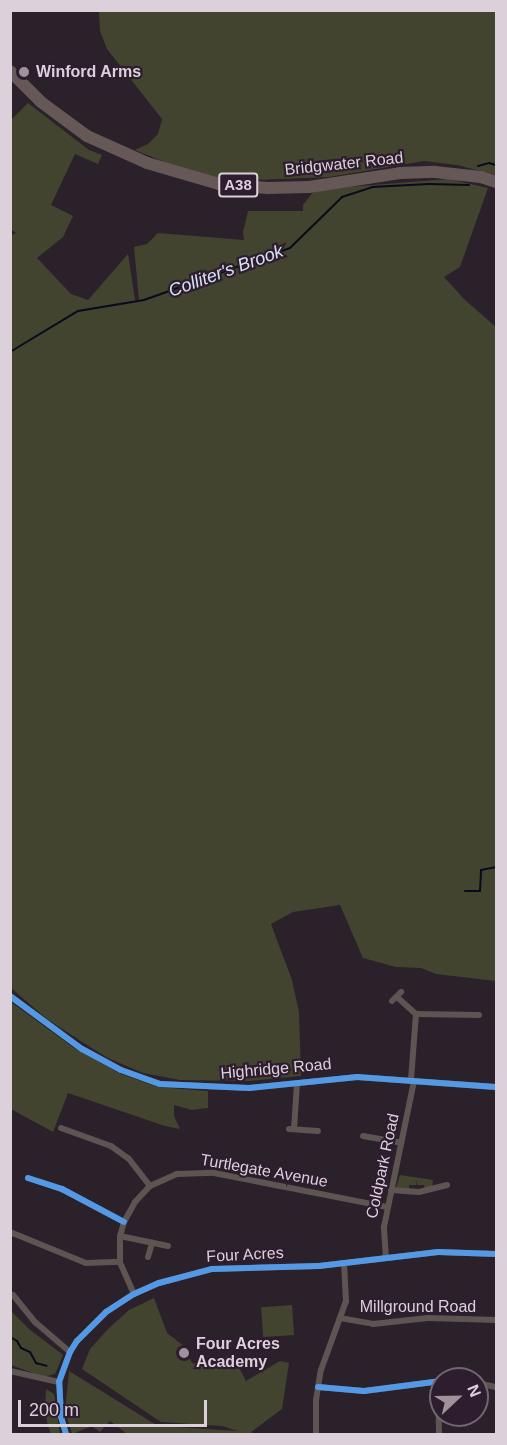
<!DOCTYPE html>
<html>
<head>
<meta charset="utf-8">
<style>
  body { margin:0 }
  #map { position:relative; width:507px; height:1445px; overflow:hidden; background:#2a212a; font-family:Helvetica,sans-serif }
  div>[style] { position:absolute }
  .green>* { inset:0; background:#42442f; transform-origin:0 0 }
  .stream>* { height:2px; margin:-1px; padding:0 1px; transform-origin:1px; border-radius:1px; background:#060c1d }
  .street>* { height:6px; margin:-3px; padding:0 3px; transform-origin:3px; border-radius:3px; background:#5e5451 }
  .highway>* { height:12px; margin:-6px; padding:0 6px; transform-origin:6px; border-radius:6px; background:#665857 }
  .cycleway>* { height:6px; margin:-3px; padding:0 3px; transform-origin:3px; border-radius:3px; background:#5399e6 }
  .dots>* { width:16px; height:16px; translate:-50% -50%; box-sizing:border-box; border:3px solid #2e1d2e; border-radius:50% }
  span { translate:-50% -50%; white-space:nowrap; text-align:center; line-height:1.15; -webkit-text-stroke:4.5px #2e1d2e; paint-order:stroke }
  .shield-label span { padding:2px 4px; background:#2e1d2e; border:2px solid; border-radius:4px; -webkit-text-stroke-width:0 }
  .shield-label { font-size:15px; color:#dcd0db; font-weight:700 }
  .poi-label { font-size:16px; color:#dcd0db; font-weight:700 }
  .left { translate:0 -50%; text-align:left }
  .street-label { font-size:16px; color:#dcd0db }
  .water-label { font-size:18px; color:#d6e3f6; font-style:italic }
  .frame { position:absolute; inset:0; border:12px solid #dcd0db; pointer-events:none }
  .north { position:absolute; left:429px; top:1367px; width:60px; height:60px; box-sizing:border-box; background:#2e1d2e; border:2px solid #746573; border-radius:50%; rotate:68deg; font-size:16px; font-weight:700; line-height:24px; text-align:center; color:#dcd0db }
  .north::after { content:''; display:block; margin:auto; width:21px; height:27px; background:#9e939d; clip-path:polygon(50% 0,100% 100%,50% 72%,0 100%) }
  .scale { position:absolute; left:18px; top:1400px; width:189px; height:27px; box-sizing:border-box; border:3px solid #dcd0db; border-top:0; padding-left:8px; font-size:18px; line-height:21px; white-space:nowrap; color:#dcd0db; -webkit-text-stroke:4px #2e1d2e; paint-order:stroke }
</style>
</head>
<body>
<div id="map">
  <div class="green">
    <i style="clip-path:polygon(99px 11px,496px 11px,496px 175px,457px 165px,424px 161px,329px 177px,255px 180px,217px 178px,167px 163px,135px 150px,148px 144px,158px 134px,162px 119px,107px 49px,100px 31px)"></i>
    <i style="clip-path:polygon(28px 103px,89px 150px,102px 155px,98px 164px,75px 154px,51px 205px,73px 216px,63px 237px,37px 258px,71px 294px,88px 300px,128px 254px,135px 300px,139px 300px,134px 247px,147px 244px,158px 233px,244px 240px,243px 232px,248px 211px,303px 211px,303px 205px,314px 191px,334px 188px,449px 179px,488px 188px,460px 267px,444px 277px,465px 300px,496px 327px,496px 981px,436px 974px,421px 968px,396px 967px,363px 958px,340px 905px,293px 912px,271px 924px,292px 980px,299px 1012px,301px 1076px,249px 1081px,180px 1080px,143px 1073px,108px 1058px,90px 1047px,47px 1019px,11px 988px,10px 236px,16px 233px,11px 229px,11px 120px)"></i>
    <i style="clip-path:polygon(11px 1002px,74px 1048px,121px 1074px,158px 1087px,208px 1091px,208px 1108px,192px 1110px,174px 1105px,174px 1116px,180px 1129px,165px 1126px,68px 1093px,53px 1132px,11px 1109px)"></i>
    <i style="clip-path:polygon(400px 1175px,433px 1180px,432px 1187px,425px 1190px,424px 1185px,417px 1185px,416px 1180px,416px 1185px,409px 1185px,409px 1190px,396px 1188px)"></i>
    <i style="clip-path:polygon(154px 1298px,167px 1333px,184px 1346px,192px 1363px,215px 1367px,219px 1365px,217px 1360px,232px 1354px,246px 1381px,280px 1361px,289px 1363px,282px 1409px,251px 1432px,253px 1434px,127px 1434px,110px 1421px,100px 1432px,92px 1426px,72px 1434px,65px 1411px,69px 1371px,158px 1426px,238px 1431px,222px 1426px,161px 1422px,82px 1369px,90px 1349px,107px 1330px,129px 1310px)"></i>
    <i style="left:292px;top:1305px;width:30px;height:31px;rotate:86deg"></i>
    <i style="clip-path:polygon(10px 1310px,29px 1329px,63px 1355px,55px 1374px,44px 1377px,11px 1365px)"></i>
    <i style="clip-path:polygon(46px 1389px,54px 1394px,60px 1434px,51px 1434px,48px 1426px,45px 1411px)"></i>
  </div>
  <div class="stream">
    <i style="left:478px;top:166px;width:11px;rotate:-15deg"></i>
    <i style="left:489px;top:163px;width:7px;rotate:16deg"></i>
    <i style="left:10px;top:352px;width:79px;rotate:-31.1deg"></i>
    <i style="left:78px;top:311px;width:67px;rotate:-9.5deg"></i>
    <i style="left:144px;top:300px;width:155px;rotate:-19.6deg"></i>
    <i style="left:290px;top:248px;width:73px;rotate:-44.4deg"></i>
    <i style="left:342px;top:197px;width:32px;rotate:-18deg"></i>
    <i style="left:372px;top:187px;width:57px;rotate:-3deg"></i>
    <i style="left:429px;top:184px;width:40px;rotate:1.4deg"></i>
    <i style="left:465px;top:891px;width:15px"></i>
    <i style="left:480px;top:891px;width:21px;rotate:-87deg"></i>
    <i style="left:481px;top:870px;width:15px;rotate:-11deg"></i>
    <i style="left:10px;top:1337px;width:8px;rotate:30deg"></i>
    <i style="left:17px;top:1341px;width:8px;rotate:60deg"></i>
    <i style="left:21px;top:1348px;width:10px;rotate:24deg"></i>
    <i style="left:30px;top:1352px;width:13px;rotate:61deg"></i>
    <i style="left:36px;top:1363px;width:11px;rotate:15deg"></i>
  </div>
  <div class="street">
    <i style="left:10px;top:996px;width:89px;rotate:36.4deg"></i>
    <i style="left:82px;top:1049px;width:44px;rotate:28.3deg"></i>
    <i style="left:121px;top:1070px;width:41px;rotate:19.7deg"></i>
    <i style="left:160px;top:1084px;width:89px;rotate:2.6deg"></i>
    <i style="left:249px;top:1088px;width:109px;rotate:-5.8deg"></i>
    <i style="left:357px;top:1077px;width:139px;rotate:4.1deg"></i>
    <i style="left:397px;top:997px;width:25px;rotate:42deg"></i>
    <i style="left:392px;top:1001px;width:13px;rotate:-45deg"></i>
    <i style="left:411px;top:1080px;width:66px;rotate:-85.7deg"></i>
    <i style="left:416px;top:1014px;width:63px;rotate:0.9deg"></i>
    <i style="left:61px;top:1128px;width:53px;rotate:19.8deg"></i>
    <i style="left:111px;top:1146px;width:22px;rotate:36deg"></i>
    <i style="left:129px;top:1159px;width:34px;rotate:52deg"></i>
    <i style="left:289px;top:1129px;width:29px;rotate:4deg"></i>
    <i style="left:294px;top:1129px;width:46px;rotate:-86.3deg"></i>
    <i style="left:363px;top:1136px;width:39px;rotate:10deg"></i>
    <i style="left:28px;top:1178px;width:36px;rotate:18deg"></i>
    <i style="left:62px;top:1189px;width:70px;rotate:28deg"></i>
    <i style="left:391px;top:1190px;width:28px;rotate:4deg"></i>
    <i style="left:419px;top:1192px;width:29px;rotate:-14deg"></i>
    <i style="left:10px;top:1232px;width:82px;rotate:22.2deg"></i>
    <i style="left:86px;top:1263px;width:34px;rotate:-2deg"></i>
    <i style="left:120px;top:1236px;width:49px;rotate:11.8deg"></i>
    <i style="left:148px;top:1257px;width:15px;rotate:-74deg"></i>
    <i style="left:386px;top:1258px;width:31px;rotate:-94deg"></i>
    <i style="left:384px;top:1227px;width:149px;rotate:-78.4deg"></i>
    <i style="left:134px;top:1294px;width:35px;rotate:-114deg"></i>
    <i style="left:120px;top:1262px;width:26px;rotate:-90deg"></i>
    <i style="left:120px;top:1236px;width:15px;rotate:-74deg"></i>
    <i style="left:124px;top:1222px;width:23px;rotate:-61deg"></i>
    <i style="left:135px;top:1202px;width:22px;rotate:-47deg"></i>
    <i style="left:150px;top:1186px;width:30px;rotate:-24deg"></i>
    <i style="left:177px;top:1174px;width:37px;rotate:-2deg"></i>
    <i style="left:214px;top:1173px;width:177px;rotate:11.1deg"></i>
    <i style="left:13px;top:1295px;width:35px;rotate:51deg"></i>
    <i style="left:35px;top:1322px;width:46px;rotate:40.6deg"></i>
    <i style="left:340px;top:1318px;width:34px;rotate:10deg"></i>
    <i style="left:373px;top:1324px;width:55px;rotate:-6.2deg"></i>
    <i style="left:428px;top:1318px;width:68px;rotate:1.7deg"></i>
    <i style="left:10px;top:1371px;width:50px;rotate:12.7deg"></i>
    <i style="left:438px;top:1381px;width:53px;rotate:88.9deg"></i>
    <i style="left:477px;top:1383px;width:19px;rotate:12deg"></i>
    <i style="left:318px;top:1387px;width:46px;rotate:5deg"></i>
    <i style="left:364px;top:1391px;width:78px;rotate:-7.4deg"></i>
    <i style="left:66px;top:1434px;width:19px;rotate:-106deg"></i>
    <i style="left:61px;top:1416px;width:34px;rotate:-93deg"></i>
    <i style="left:59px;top:1382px;width:32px;rotate:-70deg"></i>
    <i style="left:70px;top:1352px;width:13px;rotate:-58deg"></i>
    <i style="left:77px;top:1341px;width:41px;rotate:-45deg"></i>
    <i style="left:106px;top:1312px;width:33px;rotate:-33deg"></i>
    <i style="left:134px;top:1294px;width:27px;rotate:-24deg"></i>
    <i style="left:159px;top:1283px;width:55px;rotate:-14.8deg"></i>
    <i style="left:212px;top:1269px;width:107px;rotate:-1.6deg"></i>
    <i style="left:319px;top:1266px;width:120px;rotate:-6.7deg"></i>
    <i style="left:438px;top:1252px;width:58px;rotate:2deg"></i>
    <i style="left:316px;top:1434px;width:34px;rotate:-90deg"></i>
    <i style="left:316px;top:1400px;width:30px;rotate:-81deg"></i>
    <i style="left:321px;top:1370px;width:73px;rotate:-70.1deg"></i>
    <i style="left:346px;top:1301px;width:38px;rotate:-93deg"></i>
  </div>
  <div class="highway">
    <i style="left:10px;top:71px;width:44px;rotate:45deg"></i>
    <i style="left:41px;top:102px;width:57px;rotate:36.5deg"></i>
    <i style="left:87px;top:136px;width:66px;rotate:24.2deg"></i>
    <i style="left:147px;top:163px;width:75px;rotate:16.3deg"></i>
    <i style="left:219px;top:184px;width:49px;rotate:4.7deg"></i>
    <i style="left:268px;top:188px;width:41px;rotate:-1.4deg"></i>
    <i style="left:309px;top:187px;width:92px;rotate:-8.7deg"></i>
    <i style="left:400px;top:173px;width:35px;rotate:-2deg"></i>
    <i style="left:435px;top:172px;width:46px;rotate:6.2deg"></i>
    <i style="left:481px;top:177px;width:16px;rotate:18deg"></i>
  </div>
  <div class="cycleway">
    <i style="left:10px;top:996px;width:89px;rotate:36.4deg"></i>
    <i style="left:82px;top:1049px;width:44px;rotate:28.3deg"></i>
    <i style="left:121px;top:1070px;width:41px;rotate:19.7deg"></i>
    <i style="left:160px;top:1084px;width:89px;rotate:2.6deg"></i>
    <i style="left:249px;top:1088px;width:109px;rotate:-5.8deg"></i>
    <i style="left:357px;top:1077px;width:139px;rotate:4.1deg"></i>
    <i style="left:28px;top:1178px;width:36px;rotate:18deg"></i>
    <i style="left:62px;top:1189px;width:70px;rotate:28deg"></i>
    <i style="left:318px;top:1387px;width:46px;rotate:5deg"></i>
    <i style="left:364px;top:1391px;width:78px;rotate:-7.4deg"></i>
    <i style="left:66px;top:1434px;width:19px;rotate:-106deg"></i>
    <i style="left:61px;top:1416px;width:34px;rotate:-93deg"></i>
    <i style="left:59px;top:1382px;width:32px;rotate:-70deg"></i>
    <i style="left:70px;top:1352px;width:13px;rotate:-58deg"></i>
    <i style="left:77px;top:1341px;width:41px;rotate:-45deg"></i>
    <i style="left:106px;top:1312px;width:33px;rotate:-33deg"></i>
    <i style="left:134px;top:1294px;width:27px;rotate:-24deg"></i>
    <i style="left:159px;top:1283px;width:55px;rotate:-14.8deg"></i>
    <i style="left:212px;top:1269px;width:107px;rotate:-1.6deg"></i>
    <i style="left:319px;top:1266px;width:120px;rotate:-6.7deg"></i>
    <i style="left:438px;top:1252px;width:58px;rotate:2deg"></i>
  </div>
  <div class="dots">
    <i style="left:24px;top:72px;background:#9e939d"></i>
    <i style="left:184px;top:1353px;background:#9e939d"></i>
  </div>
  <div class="shield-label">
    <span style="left:238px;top:185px">A38</span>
  </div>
  <div class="poi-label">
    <span class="left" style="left:36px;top:72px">Winford Arms</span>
    <span class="left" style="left:196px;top:1353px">Four Acres<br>Academy</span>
  </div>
  <div class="street-label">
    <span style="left:344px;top:164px;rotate:-6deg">Bridgwater Road</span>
    <span style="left:276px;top:1069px;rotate:-5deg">Highridge Road</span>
    <span style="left:383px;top:1166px;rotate:-78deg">Coldpark Road</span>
    <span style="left:264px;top:1171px;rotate:10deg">Turtlegate Avenue</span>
    <span style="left:245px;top:1255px;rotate:-3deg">Four Acres</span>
    <span style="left:418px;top:1307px">Millground Road</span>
  </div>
  <div class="water-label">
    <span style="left:226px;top:271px;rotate:-20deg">Colliter's Brook</span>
  </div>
  <div class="frame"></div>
  <div class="north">N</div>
  <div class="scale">200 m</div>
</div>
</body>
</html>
